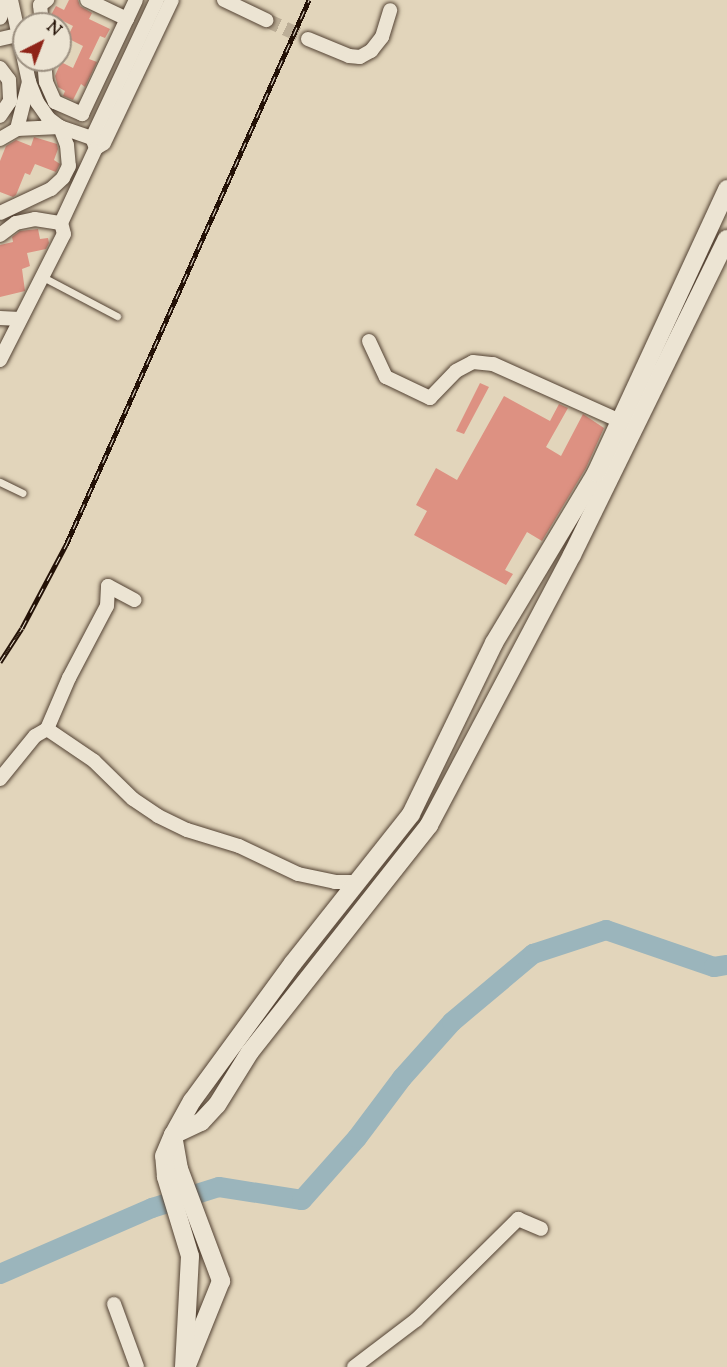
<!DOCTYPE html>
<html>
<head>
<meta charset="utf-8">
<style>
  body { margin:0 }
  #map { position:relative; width:727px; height:1367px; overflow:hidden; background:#e2d5bb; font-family:"Sorts Mill Goudy",serif }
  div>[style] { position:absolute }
  .river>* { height:20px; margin:-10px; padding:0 10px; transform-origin:10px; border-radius:10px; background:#9bb5bc }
  .building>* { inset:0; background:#dd9182 }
  .street-tunnel>* { height:14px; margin-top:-7px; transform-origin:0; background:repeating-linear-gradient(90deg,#bcae97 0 14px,transparent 0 21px) }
  .roads { filter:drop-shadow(0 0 2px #534233) drop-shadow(0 0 2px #534233) }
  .lane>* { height:7px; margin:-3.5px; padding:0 3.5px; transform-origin:3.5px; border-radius:3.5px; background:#ece4d3 }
  .street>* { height:14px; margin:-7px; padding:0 7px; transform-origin:7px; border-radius:7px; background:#ece4d3 }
  .secondary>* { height:18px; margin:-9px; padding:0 9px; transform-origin:9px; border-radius:9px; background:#ece4d3 }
  .rail>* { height:5px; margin-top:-2.5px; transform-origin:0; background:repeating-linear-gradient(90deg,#ece4d3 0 9px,#231106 0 18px); box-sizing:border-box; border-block:2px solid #231106 }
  span { translate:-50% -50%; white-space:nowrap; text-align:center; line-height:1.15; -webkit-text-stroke:5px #ece4d3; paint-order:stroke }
  .north { position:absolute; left:12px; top:12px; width:60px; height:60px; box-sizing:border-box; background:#ece4d3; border:2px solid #9c9081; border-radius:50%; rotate:42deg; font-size:16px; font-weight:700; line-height:24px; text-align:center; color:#231106 }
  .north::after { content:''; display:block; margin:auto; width:21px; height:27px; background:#8f2418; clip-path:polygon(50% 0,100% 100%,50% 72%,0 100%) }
</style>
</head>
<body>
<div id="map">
  <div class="river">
    <i style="left:0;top:1274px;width:166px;rotate:-23.5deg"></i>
    <i style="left:152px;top:1208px;width:70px;rotate:-17.4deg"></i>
    <i style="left:219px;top:1187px;width:84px;rotate:8.9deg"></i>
    <i style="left:302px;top:1200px;width:83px;rotate:-48.4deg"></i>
    <i style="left:357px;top:1138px;width:75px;rotate:-53.1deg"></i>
    <i style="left:402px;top:1078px;width:75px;rotate:-48.2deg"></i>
    <i style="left:452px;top:1022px;width:106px;rotate:-40deg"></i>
    <i style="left:533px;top:954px;width:77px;rotate:-18.2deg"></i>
    <i style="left:606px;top:930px;width:114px;rotate:18.9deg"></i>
    <i style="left:714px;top:967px;width:13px;rotate:-9deg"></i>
  </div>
  <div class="building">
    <i style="clip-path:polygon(69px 0,78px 0,80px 6px,92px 13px,89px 19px,110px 29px,105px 38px,100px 36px,89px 59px,97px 62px,85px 87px,81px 84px,73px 100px,63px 96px,65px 91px,58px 87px,55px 76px,61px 62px,73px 68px,83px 46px,67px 38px,73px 26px,51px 15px,56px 6px,64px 10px)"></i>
    <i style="clip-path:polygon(34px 137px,57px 144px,58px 149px,54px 160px,60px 164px,56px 172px,35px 164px,30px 175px,25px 173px,16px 195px,13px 197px,0 192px,0 161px,6px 146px,16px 140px,31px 146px)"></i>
    <i style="clip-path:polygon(38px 229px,40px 239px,48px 238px,49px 243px,46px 249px,27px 253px,30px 266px,22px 269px,25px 291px,0 297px,0 245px,13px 242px,12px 237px,20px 231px)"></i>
    <i style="clip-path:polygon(480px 383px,489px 387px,464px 434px,456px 431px)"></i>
    <i style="clip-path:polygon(504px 396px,550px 421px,559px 404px,568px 408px,546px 447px,561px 456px,583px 414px,604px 428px,586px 468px,542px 541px,527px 532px,505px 570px,513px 574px,506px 585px,414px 535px,427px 511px,416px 505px,436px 468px,457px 480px)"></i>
  </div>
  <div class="street-tunnel">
    <i style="left:266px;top:20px;width:46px;rotate:24.3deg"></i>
  </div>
  <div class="roads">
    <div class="lane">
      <i style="left:41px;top:276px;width:86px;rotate:27.8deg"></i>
      <i style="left:0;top:482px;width:25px;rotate:26deg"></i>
    </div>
    <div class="street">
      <i style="left:11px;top:0;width:84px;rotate:77.6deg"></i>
      <i style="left:29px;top:82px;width:22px;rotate:68deg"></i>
      <i style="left:37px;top:102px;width:19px;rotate:55deg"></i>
      <i style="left:48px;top:118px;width:15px;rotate:37deg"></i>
      <i style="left:60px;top:127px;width:34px;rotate:19deg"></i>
      <i style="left:92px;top:138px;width:11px;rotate:68deg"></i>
      <i style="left:224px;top:0;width:47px;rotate:25.5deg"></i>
      <i style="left:0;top:3px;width:9px;rotate:77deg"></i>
      <i style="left:2px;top:12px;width:6px;rotate:108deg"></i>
      <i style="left:127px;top:19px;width:21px;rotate:-65deg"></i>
      <i style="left:42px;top:24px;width:19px;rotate:-96deg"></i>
      <i style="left:40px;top:5px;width:9px;rotate:-36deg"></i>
      <i style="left:0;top:39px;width:18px;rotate:-13deg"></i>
      <i style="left:308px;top:39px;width:44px;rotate:22.5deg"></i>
      <i style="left:349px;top:56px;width:11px;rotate:5deg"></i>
      <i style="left:360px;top:57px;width:13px;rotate:-29deg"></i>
      <i style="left:371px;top:51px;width:18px;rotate:-52deg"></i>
      <i style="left:382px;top:37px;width:28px;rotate:-73deg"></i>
      <i style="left:44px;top:60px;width:22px;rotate:85deg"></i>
      <i style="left:46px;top:82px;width:22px;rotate:66deg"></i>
      <i style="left:55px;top:102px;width:30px;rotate:24deg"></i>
      <i style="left:82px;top:114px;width:105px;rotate:-64.7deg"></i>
      <i style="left:127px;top:19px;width:44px;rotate:-154.6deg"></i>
      <i style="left:0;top:68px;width:15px;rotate:53deg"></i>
      <i style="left:9px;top:80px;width:21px;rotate:87deg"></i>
      <i style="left:10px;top:101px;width:18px;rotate:124deg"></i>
      <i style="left:17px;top:129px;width:49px;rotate:-75.7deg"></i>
      <i style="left:92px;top:138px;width:153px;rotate:-64.8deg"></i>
      <i style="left:0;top:139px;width:20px;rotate:-30deg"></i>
      <i style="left:17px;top:129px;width:43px;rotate:-2.7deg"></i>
      <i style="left:60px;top:127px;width:19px;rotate:69deg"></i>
      <i style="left:67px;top:145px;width:21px;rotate:85deg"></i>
      <i style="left:69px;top:166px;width:13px;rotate:117deg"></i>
      <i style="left:63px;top:178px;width:16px;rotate:137deg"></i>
      <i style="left:51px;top:189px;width:56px;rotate:154.8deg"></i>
      <i style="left:0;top:235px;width:20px;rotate:-37deg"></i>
      <i style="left:16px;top:223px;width:19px;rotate:-12deg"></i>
      <i style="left:35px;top:219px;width:26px;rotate:9deg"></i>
      <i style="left:0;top:318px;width:20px;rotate:3deg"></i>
      <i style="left:369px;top:341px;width:40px;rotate:65deg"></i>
      <i style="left:386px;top:377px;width:49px;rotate:25.5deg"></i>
      <i style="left:430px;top:398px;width:37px;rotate:-46deg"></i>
      <i style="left:456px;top:371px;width:19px;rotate:-28deg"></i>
      <i style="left:473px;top:362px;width:20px;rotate:6deg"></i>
      <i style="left:493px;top:364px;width:139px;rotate:24.2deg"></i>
      <i style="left:0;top:360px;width:141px;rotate:-63.1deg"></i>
      <i style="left:64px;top:234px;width:11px;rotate:-105deg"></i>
      <i style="left:61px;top:223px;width:83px;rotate:-65deg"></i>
      <i style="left:96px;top:148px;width:9px;rotate:-32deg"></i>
      <i style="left:104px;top:143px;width:158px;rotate:-64.6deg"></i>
      <i style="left:47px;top:729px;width:56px;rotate:-66.7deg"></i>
      <i style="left:69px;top:678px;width:81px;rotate:-62.2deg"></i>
      <i style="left:107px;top:606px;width:20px;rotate:-87deg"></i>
      <i style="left:108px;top:586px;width:30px;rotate:28deg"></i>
      <i style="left:0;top:779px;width:55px;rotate:-50.9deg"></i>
      <i style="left:35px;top:736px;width:14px;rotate:-30deg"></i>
      <i style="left:47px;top:729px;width:57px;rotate:34.2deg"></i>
      <i style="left:94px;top:761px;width:54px;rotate:44.3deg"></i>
      <i style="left:133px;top:799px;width:30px;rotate:34deg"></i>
      <i style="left:158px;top:816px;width:32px;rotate:26deg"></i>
      <i style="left:187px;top:830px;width:54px;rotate:17.1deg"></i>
      <i style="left:239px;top:846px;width:65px;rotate:25.4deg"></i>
      <i style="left:298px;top:874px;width:38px;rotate:12deg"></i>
      <i style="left:335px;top:882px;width:23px"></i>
      <i style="left:114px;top:1304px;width:67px;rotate:69.9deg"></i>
      <i style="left:354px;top:1367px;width:78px;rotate:-37.2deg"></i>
      <i style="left:416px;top:1320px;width:144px;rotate:-44.7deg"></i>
      <i style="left:518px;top:1219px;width:25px;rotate:23deg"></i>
    </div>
    <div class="secondary">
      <i style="left:173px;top:1135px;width:31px;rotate:-25deg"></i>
      <i style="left:201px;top:1122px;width:23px;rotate:-47deg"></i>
      <i style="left:217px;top:1105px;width:62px;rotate:-58.1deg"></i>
      <i style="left:250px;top:1052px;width:289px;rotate:-51.7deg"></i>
      <i style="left:429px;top:825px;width:306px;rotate:-62.1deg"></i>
      <i style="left:572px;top:555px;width:352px;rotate:-63.9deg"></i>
      <i style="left:173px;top:1135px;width:35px;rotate:80deg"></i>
      <i style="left:179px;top:1169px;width:120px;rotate:69.4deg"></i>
      <i style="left:221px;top:1281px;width:91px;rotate:112deg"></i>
      <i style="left:184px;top:1367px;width:111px;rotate:-86.9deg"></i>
      <i style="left:190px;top:1256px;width:83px;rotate:-106.9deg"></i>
      <i style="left:166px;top:1177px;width:21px;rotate:-95deg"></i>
      <i style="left:164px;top:1156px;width:23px;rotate:-67deg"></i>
      <i style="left:173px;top:1135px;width:39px;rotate:-61deg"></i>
      <i style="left:192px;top:1101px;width:171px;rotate:-53.8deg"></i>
      <i style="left:293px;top:963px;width:190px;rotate:-51.6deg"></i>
      <i style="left:411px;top:814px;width:190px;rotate:-64.1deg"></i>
      <i style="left:494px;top:643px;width:198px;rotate:-59deg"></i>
      <i style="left:596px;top:473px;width:313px;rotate:-65.2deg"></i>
    </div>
  </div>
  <div class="rail">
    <i style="left:0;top:662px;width:40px;rotate:-57.1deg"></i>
    <i style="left:22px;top:628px;width:94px;rotate:-62.1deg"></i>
    <i style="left:66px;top:545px;width:597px;rotate:-65.97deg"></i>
  </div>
  <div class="north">N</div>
</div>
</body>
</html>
